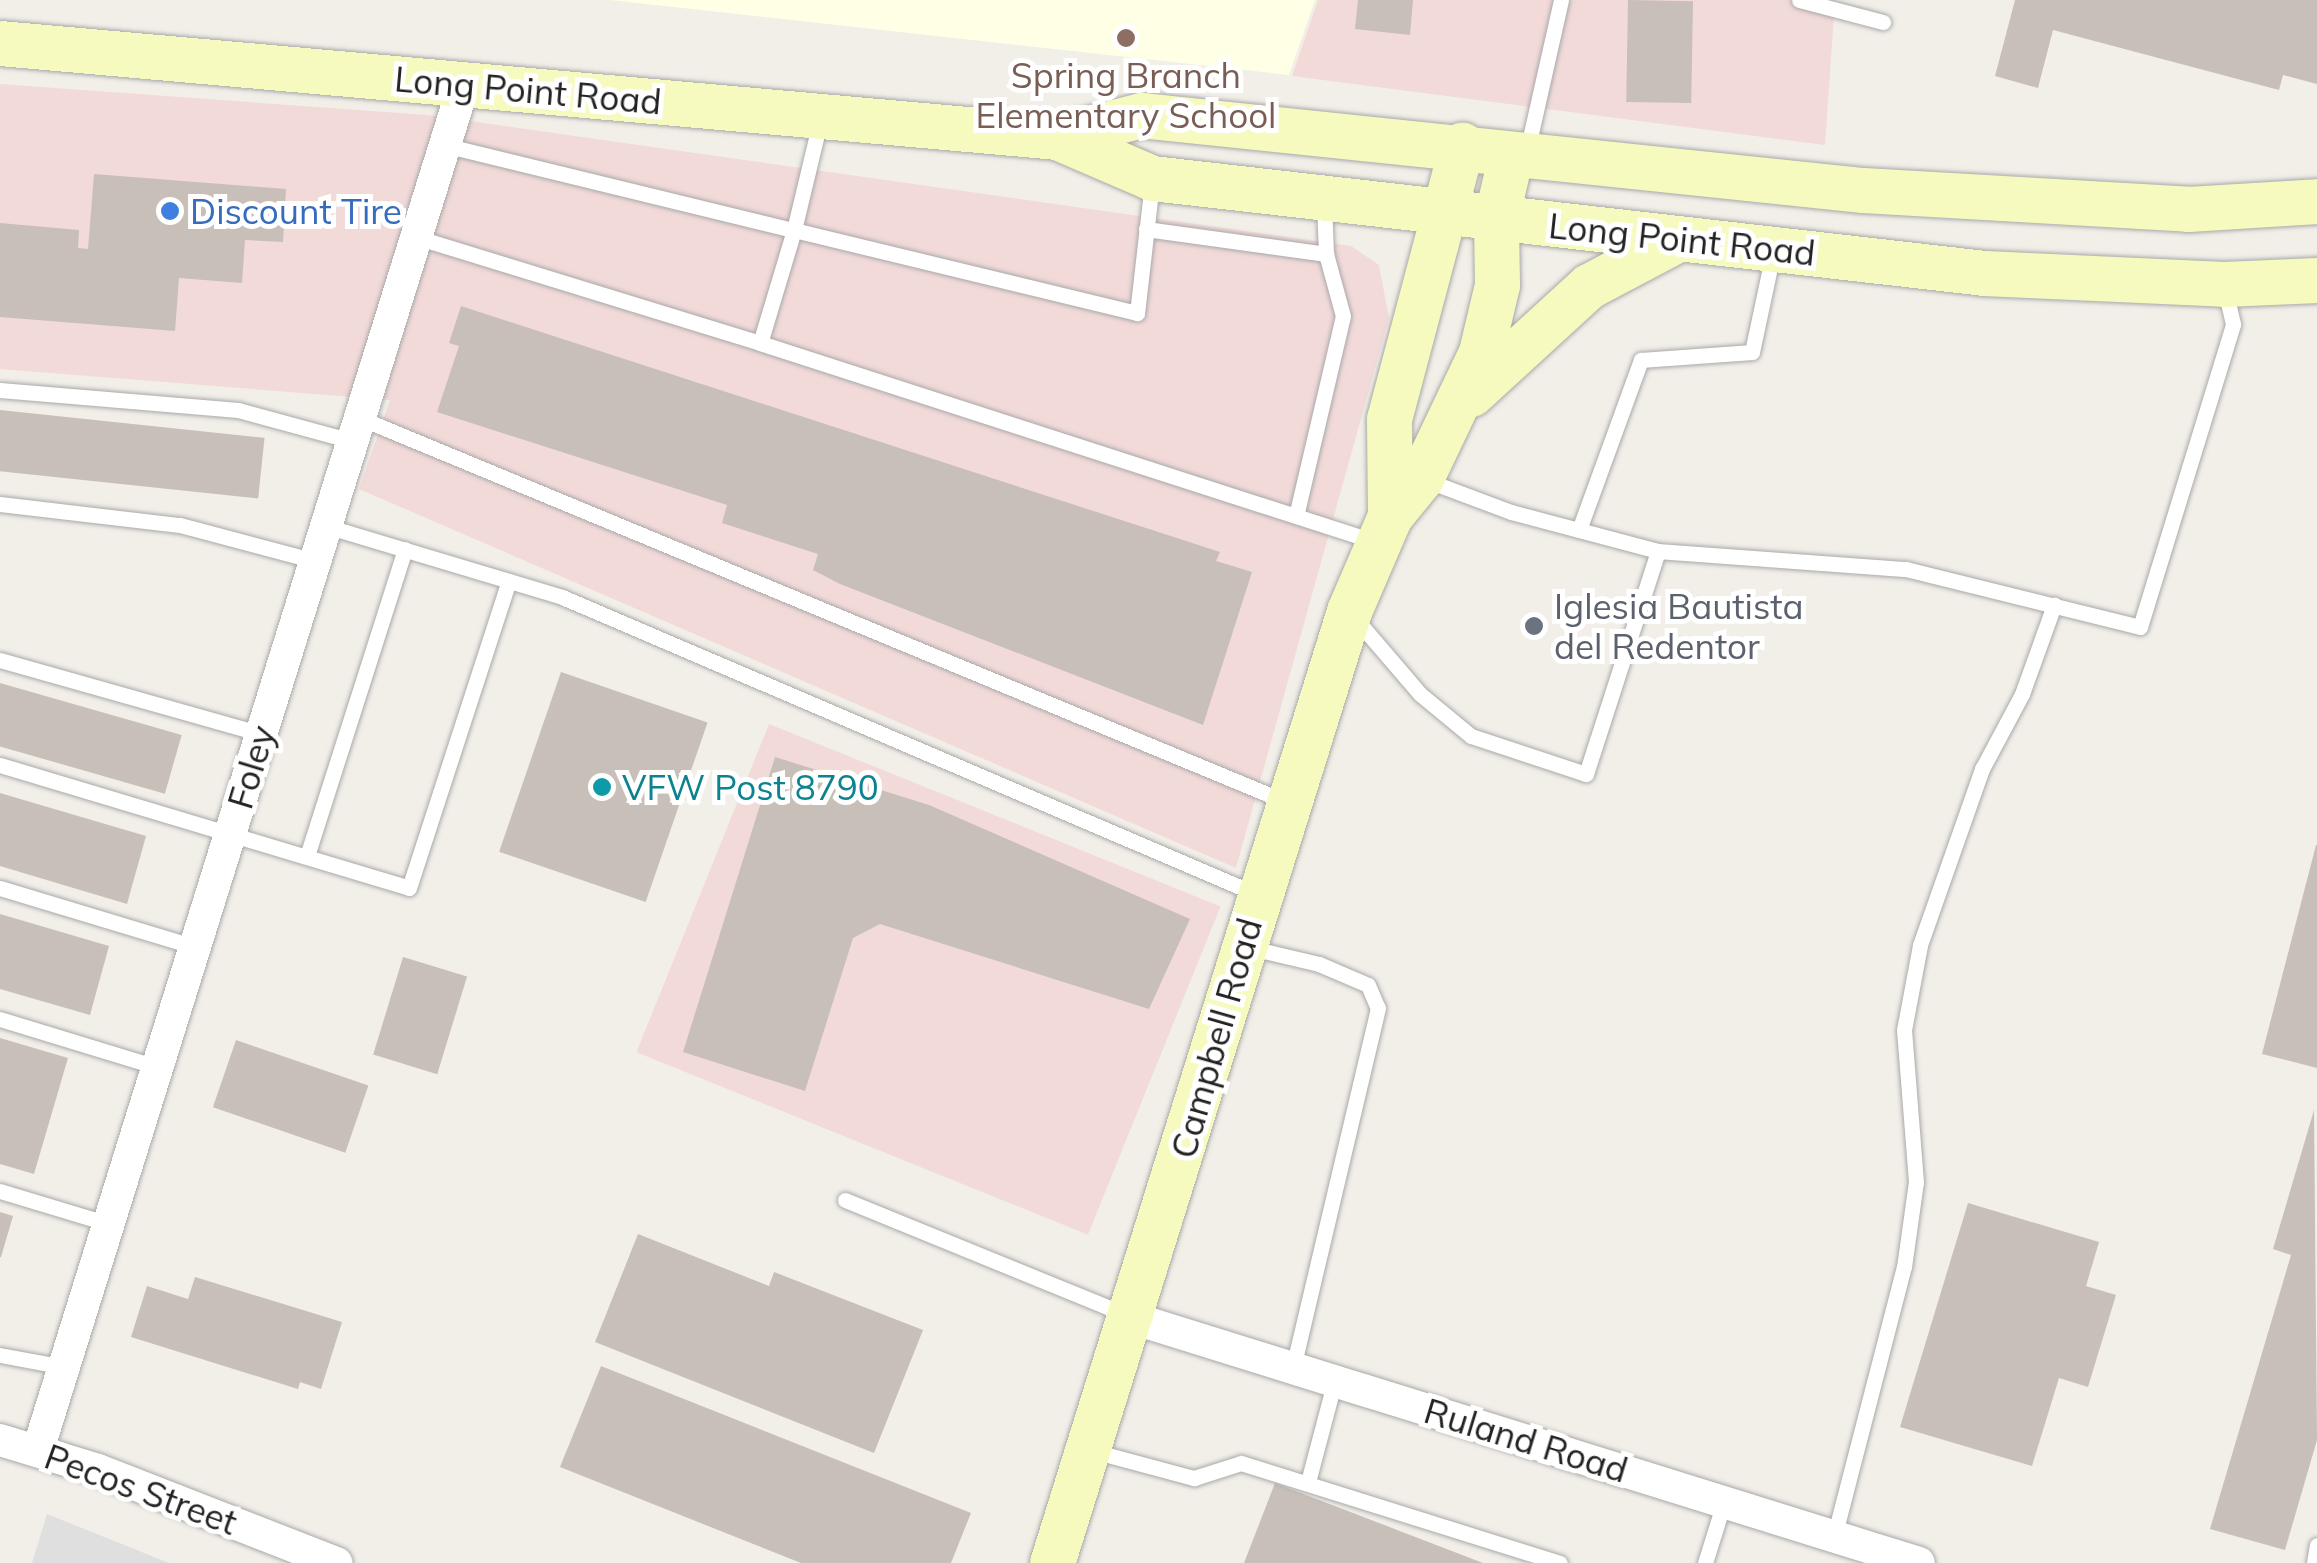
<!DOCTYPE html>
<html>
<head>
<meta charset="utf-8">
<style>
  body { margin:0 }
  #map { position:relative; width:2317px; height:1563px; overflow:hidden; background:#f2efe9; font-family:Mulish,sans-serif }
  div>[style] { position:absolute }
  .residential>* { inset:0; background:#e0dfdf }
  .commercial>* { inset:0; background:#f2dad9; transform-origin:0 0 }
  .education>* { inset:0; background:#ffffe5 }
  .building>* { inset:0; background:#c7bfb8; transform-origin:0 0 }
  .roads { filter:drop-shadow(0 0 2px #a9a9a9) drop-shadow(0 0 2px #a9a9a9) }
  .lane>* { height:15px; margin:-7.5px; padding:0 7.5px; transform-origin:7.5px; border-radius:7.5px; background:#fff }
  .street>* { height:32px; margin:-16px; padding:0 16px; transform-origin:16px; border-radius:16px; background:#fff }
  .secondary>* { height:45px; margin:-22.5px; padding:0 22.5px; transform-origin:22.5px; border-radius:22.5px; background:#f7fabf }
  .dots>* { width:28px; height:28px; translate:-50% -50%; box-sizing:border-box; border:5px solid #fff; border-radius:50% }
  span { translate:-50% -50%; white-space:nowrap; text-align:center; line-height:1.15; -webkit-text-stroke:10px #fff; paint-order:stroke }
  .education-label { font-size:35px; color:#785e54 }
  .street-label { font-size:35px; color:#222 }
  .shop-label { font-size:35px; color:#366cbe }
  .left { translate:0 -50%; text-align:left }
  .worship-label { font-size:35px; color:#5b616d }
  .culture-label { font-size:35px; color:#0d838f }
</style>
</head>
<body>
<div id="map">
  <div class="residential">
    <i style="clip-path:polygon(47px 1514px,169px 1563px,32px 1563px)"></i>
  </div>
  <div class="commercial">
    <i style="clip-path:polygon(1318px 0,1835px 0,1825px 145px,1292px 76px)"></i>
    <i style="clip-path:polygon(0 84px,427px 115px,1351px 246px,1379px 265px,1389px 318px,1236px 868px,359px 489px,390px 400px,0 369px)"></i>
    <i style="left:769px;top:724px;width:487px;height:354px;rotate:22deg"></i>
  </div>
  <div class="education">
    <i style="clip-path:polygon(610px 0,1315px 0,1289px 75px)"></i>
  </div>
  <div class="building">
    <i style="clip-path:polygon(1358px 0,1413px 0,1410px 35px,1355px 29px)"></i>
    <i style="left:1628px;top:0;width:65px;height:102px;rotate:1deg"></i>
    <i style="clip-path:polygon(2015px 0,2317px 0,2317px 84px,2283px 75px,2279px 90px,2053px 30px,2038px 88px,1995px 76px)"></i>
    <i style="clip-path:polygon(94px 174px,286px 189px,283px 242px,245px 240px,242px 283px,179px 278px,175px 331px,0 317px,0 223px,79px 230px,78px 248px,88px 249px)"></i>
    <i style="clip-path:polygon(461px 306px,1220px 552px,1216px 561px,1252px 572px,1203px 725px,840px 584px,813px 570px,818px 554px,722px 523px,727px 505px,437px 412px,459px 346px,449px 343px)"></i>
    <i style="left:0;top:410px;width:266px;height:61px;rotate:6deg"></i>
    <i style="left:561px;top:672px;width:155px;height:190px;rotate:19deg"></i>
    <i style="left:0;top:683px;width:189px;height:61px;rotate:16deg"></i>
    <i style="clip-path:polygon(775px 757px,929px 805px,1190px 919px,1149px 1009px,880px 924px,853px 938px,805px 1091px,683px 1052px)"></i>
    <i style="clip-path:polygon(0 793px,146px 836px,127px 904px,0 866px)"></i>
    <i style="clip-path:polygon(2316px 845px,2317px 845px,2317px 1068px,2262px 1054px)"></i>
    <i style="clip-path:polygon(0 914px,109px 946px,90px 1015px,0 989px)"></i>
    <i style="left:403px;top:957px;width:67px;height:102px;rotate:17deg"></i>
    <i style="clip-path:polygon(0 1038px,68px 1058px,34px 1174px,0 1164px)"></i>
    <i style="left:236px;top:1040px;width:140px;height:71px;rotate:19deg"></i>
    <i style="clip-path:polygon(2314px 1110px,2317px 1440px,2285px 1550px,2210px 1529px,2291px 1255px,2273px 1249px)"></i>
    <i style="clip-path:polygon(1968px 1203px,2099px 1242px,2086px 1286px,2116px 1295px,2088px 1387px,2059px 1378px,2032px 1466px,1900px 1427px)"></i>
    <i style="clip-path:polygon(0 1212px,13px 1216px,1px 1257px,0 1257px)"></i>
    <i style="clip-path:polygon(638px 1234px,769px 1286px,774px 1272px,923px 1330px,874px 1453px,595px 1342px)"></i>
    <i style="clip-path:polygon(195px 1277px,342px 1322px,321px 1389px,300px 1382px,298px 1389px,131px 1337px,147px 1286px,188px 1299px)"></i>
    <i style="clip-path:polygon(601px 1366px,971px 1513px,951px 1563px,801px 1563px,560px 1467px)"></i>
    <i style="clip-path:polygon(1275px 1483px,1483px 1563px,1244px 1563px)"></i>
  </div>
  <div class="roads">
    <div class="lane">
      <i style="left:1799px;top:0;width:87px;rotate:14.7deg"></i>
      <i style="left:444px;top:145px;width:360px;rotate:13.7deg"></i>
      <i style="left:794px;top:230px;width:111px;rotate:-76.5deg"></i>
      <i style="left:1527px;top:151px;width:155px;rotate:-77.3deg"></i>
      <i style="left:1152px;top:182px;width:132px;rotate:96.5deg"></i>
      <i style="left:1137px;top:313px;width:353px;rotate:-166.4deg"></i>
      <i style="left:794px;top:230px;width:118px;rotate:106.7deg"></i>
      <i style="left:760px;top:343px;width:644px;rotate:17.9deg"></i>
      <i style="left:1146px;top:229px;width:182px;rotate:7.9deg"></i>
      <i style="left:416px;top:237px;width:360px;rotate:17.1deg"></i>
      <i style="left:0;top:390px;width:239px;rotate:4.8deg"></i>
      <i style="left:238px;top:410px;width:118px;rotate:15.2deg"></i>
      <i style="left:360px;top:418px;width:1000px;rotate:22.51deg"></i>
      <i style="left:1423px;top:479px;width:94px;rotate:20.6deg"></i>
      <i style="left:1511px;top:512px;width:152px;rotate:14.9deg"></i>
      <i style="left:0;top:504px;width:181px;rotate:6.7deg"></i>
      <i style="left:180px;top:525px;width:140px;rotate:14.9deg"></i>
      <i style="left:1297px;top:512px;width:201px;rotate:-76.8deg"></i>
      <i style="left:1343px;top:316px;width:64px;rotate:-105.3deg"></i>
      <i style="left:1326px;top:254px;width:51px;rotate:-92.2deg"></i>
      <i style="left:326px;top:526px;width:246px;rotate:16.7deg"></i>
      <i style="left:562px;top:597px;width:753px;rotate:23.16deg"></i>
      <i style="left:1579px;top:530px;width:181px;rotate:-70deg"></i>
      <i style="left:1641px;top:360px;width:111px;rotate:-4.1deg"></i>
      <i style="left:1752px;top:352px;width:101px;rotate:-78deg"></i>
      <i style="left:1354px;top:617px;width:101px;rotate:49.4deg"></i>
      <i style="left:1420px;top:694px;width:66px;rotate:39.5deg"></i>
      <i style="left:1471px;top:736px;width:121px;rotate:18.3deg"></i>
      <i style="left:1586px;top:774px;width:234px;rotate:-72.1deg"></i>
      <i style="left:1658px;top:551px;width:249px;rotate:4.2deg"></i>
      <i style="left:1906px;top:569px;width:241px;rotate:13.9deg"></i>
      <i style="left:2140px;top:627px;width:317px;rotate:-72.9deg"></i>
      <i style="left:2233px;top:324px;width:37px;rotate:-103deg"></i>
      <i style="left:0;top:660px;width:271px;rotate:15.8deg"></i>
      <i style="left:0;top:765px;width:427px;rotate:16.7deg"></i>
      <i style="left:409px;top:888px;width:323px;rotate:-72deg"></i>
      <i style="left:307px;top:856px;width:322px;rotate:-72.3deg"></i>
      <i style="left:0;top:888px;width:204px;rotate:16.8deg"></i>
      <i style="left:1247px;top:947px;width:74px;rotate:13.3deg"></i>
      <i style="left:1319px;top:964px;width:53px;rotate:23.2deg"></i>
      <i style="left:1368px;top:985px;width:25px;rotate:67deg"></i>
      <i style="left:1378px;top:1008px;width:369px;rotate:103.3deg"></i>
      <i style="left:0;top:1019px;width:164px;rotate:17deg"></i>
      <i style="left:0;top:1191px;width:114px;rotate:16.8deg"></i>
      <i style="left:845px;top:1200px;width:301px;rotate:22.2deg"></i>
      <i style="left:0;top:1355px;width:65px;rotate:10.6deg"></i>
      <i style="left:1093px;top:1451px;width:105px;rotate:15deg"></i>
      <i style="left:1194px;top:1478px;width:49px;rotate:-17.7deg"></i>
      <i style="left:1241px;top:1463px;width:334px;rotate:17.4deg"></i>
      <i style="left:1308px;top:1482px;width:106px;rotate:-75.2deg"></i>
      <i style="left:1834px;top:1537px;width:279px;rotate:-75.5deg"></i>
      <i style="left:1904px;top:1267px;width:86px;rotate:-82deg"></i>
      <i style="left:1916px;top:1182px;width:152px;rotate:-94.5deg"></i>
      <i style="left:1904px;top:1030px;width:86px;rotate:-79.3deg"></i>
      <i style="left:1920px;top:945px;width:187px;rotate:-70.6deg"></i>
      <i style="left:1982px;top:769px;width:85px;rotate:-61.9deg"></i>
      <i style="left:2022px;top:694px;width:95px;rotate:-70.2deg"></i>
      <i style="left:1705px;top:1563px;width:64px;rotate:-72.7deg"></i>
      <i style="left:2314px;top:1563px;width:18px;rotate:-81deg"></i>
    </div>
    <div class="street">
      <i style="left:1132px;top:1318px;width:824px;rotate:17.29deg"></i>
      <i style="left:0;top:1440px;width:102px;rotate:17deg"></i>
      <i style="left:98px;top:1470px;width:256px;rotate:21.3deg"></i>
      <i style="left:38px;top:1450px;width:1431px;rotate:-72.68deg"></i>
    </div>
    <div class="secondary">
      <i style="left:0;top:43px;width:1061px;rotate:5.08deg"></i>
      <i style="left:1057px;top:137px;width:103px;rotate:23.3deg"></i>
      <i style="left:1152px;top:178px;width:837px;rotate:6.51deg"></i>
      <i style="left:1984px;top:273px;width:240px;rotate:2.6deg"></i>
      <i style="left:2224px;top:284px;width:93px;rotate:-2.5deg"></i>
      <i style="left:1057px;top:137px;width:87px;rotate:-14.7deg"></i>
      <i style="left:1141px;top:115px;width:726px;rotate:5.93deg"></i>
      <i style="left:1863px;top:190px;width:326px;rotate:3.3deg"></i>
      <i style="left:2188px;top:209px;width:129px;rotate:-3.5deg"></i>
      <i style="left:1471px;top:394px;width:160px;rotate:-42.5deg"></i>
      <i style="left:1589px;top:286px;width:101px;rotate:-27.8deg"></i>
      <i style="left:1390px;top:516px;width:97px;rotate:-90.6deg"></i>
      <i style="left:1389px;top:419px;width:284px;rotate:-75.1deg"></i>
      <i style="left:1052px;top:1563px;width:997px;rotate:-72.67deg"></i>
      <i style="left:1349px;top:611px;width:103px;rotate:-66.7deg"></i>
      <i style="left:1390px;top:516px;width:49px;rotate:-50.8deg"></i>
      <i style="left:1421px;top:478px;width:140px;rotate:-64.5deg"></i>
      <i style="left:1481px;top:352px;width:69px;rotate:-76.6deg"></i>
      <i style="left:1497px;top:285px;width:66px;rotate:-90.9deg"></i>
      <i style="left:1496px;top:219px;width:67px;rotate:-77deg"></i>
    </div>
  </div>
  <div class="dots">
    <i style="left:1126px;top:38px;background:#8d6e63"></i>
    <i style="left:170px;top:211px;background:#3f7fe0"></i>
    <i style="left:1534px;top:626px;background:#6b7280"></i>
    <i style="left:602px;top:787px;background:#0f9aa8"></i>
  </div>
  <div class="education-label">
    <span style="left:1126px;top:95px">Spring Branch<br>Elementary School</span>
  </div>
  <div class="street-label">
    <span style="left:528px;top:90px;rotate:5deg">Long Point Road</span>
    <span style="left:1682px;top:239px;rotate:6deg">Long Point Road</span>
    <span style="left:251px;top:767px;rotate:-73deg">Foley</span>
    <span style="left:1216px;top:1038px;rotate:-74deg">Campbell Road</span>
    <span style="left:1526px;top:1440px;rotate:17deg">Ruland Road</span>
    <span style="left:141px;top:1489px;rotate:20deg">Pecos Street</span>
  </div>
  <div class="shop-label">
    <span class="left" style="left:190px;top:211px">Discount Tire</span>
  </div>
  <div class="worship-label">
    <span class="left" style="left:1554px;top:626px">Iglesia Bautista<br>del Redentor</span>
  </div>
  <div class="culture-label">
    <span class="left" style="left:622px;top:787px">VFW Post 8790</span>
  </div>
</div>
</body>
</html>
